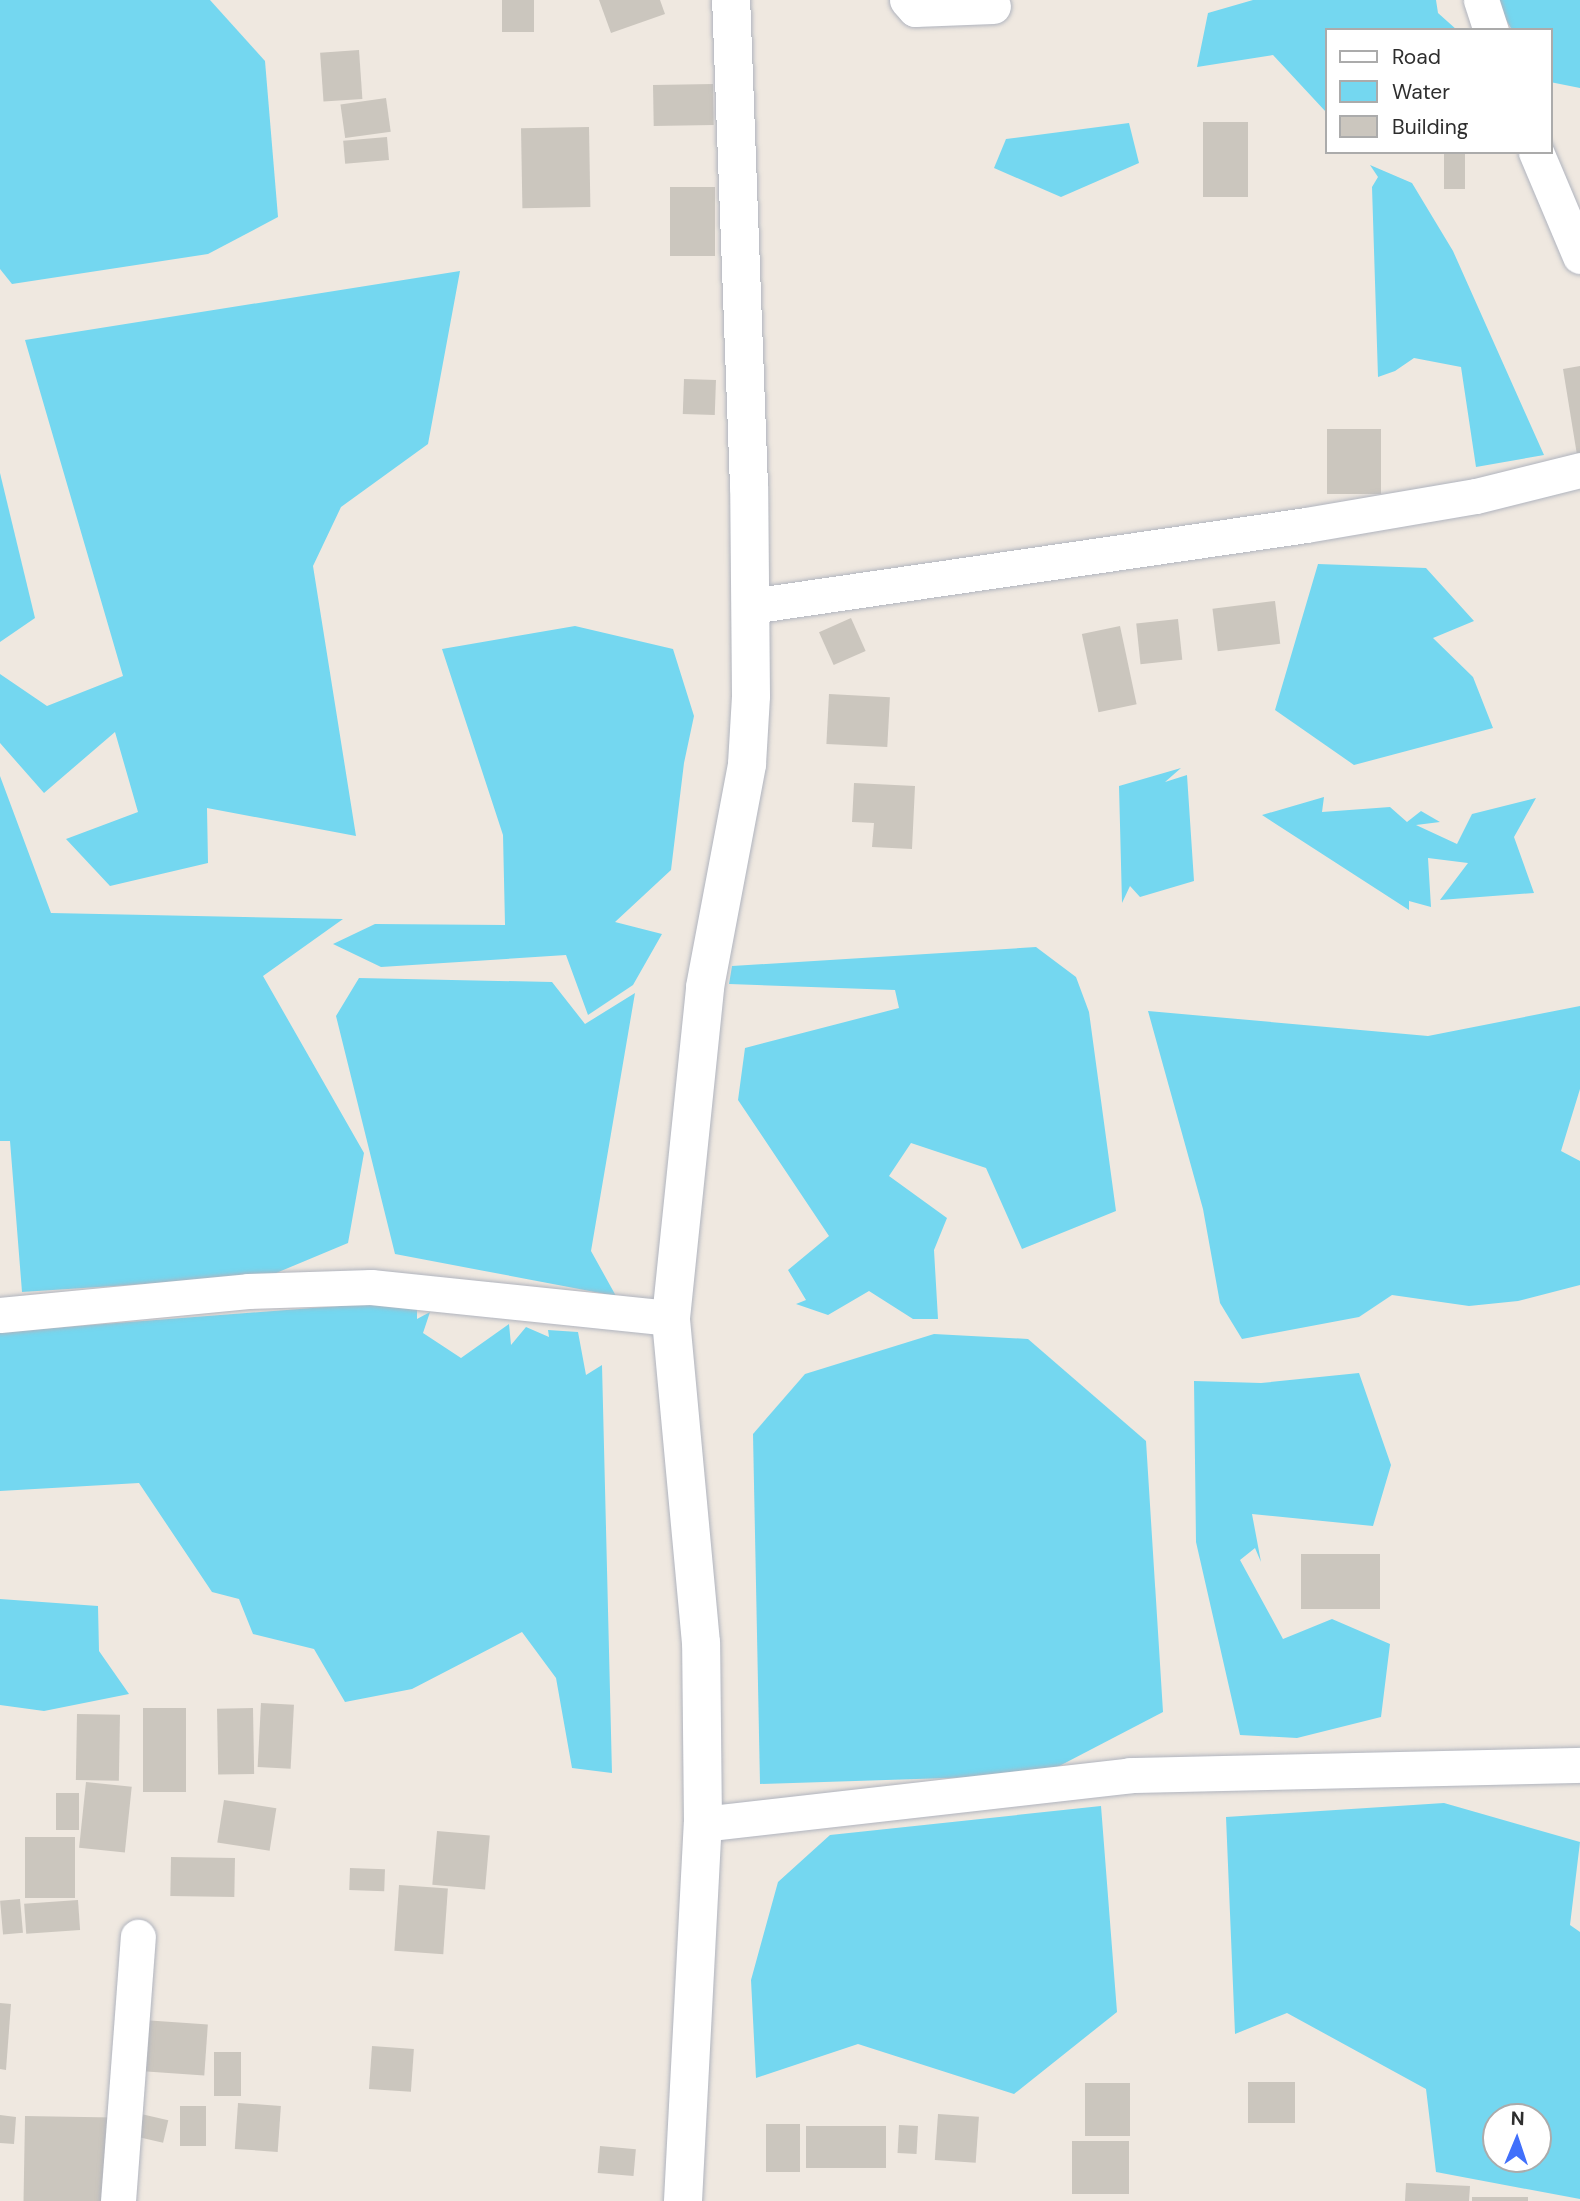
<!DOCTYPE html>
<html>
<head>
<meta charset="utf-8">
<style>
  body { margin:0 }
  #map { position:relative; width:1580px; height:2201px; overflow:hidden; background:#efe8e0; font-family:"DM Sans",sans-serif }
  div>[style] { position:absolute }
  .water>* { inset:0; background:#74d7f0 }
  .building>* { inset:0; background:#cbc6be; transform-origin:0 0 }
  .roads { filter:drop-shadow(0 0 2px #b0b4be) drop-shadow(0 0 2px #b0b4be) }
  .minor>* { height:35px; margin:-17.5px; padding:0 17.5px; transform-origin:17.5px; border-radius:17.5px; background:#fff }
  .secondary>* { height:38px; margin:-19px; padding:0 19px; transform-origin:19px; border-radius:19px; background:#fff }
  span { translate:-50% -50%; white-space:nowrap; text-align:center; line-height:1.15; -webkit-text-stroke:5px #fff; paint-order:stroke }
  .legend { position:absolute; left:1325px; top:28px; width:228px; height:126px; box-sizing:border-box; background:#fff; border:2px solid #ababab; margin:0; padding:9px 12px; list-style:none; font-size:21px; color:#2e2e2e }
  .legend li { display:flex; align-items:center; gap:14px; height:35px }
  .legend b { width:35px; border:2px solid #ababab }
  .north { position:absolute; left:1482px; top:2103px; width:70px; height:70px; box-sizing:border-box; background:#fff; border:2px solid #ababab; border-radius:50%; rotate:2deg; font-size:19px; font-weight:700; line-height:28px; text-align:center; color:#2e2e2e }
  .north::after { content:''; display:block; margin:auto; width:24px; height:32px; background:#4170fb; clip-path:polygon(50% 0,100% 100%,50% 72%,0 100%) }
</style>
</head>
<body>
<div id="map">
  <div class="water">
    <i style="clip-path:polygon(0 0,210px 0,265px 61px,278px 217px,208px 254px,12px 284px,0 269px)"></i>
    <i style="clip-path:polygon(1253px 0,1436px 0,1438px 13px,1457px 30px,1326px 30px,1326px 112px,1273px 55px,1197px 67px,1208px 13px)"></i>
    <i style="clip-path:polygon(1495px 0,1580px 0,1580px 88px,1550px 82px,1550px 30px,1512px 30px)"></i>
    <i style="clip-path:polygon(1129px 123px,1139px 163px,1061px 197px,994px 168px,1006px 139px)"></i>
    <i style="clip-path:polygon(1370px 165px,1412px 183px,1453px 251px,1544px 455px,1476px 467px,1461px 367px,1414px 358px,1395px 371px,1378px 377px,1372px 187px,1378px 177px)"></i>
    <i style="clip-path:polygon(460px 271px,428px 444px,341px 507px,313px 566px,356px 836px,207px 808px,208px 863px,110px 886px,66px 839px,138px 812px,115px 732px,44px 793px,0 743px,0 674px,47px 706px,123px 676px,25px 340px)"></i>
    <i style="clip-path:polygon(0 473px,35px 618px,0 642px)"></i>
    <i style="clip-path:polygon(1318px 564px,1426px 568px,1474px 621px,1433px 638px,1473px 677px,1493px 728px,1354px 765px,1275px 710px)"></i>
    <i style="clip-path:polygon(575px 626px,673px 649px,694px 716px,684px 763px,671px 870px,615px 922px,662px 934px,633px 985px,588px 1015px,566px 955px,381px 967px,333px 944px,375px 924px,505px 925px,503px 835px,442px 649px)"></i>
    <i style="clip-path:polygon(1181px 768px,1165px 782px,1187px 775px,1194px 881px,1140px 897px,1130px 886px,1122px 903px,1119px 786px)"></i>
    <i style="clip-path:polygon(0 776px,51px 913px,343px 919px,263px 976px,364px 1153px,348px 1243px,269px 1276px,22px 1292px,10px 1141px,0 1141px)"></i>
    <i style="clip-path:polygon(1324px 797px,1322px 812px,1390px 807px,1407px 822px,1421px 811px,1440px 822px,1416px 825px,1457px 844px,1472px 814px,1536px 798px,1514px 837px,1534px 893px,1440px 900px,1468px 863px,1428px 858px,1431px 907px,1409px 901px,1409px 910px,1262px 815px)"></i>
    <i style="clip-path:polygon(1036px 947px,1076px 977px,1089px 1012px,1116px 1211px,1022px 1249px,986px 1168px,911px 1143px,889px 1176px,947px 1218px,934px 1250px,938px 1319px,913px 1319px,869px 1291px,828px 1315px,796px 1304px,806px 1300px,788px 1270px,829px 1236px,738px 1100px,745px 1048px,899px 1008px,895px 990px,729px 984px,732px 966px)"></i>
    <i style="clip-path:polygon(359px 978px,552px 982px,585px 1024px,635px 993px,591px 1251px,616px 1296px,395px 1254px,336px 1016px)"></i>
    <i style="clip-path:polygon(1580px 1006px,1580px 1089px,1561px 1151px,1580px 1161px,1580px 1285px,1518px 1301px,1469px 1306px,1392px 1295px,1359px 1317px,1242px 1339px,1220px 1303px,1203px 1209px,1148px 1011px,1428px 1036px)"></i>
    <i style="clip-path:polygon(417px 1300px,417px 1319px,430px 1312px,423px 1333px,461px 1358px,509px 1324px,511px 1345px,526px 1327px,549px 1337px,548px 1330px,578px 1332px,586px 1375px,602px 1365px,612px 1773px,572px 1768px,556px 1678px,522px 1632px,412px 1689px,345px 1702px,314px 1649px,253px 1634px,239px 1599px,212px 1592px,139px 1483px,0 1491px,0 1332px)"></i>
    <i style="clip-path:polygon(934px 1334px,1028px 1339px,1146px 1441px,1163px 1712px,1042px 1775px,760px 1784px,753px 1434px,805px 1374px)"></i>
    <i style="clip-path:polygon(1359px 1373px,1391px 1465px,1373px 1526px,1252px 1514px,1261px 1562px,1255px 1548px,1240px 1560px,1283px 1639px,1332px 1619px,1390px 1644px,1381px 1717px,1297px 1738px,1240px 1735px,1196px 1542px,1194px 1381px,1261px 1383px)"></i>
    <i style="clip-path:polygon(0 1599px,98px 1606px,99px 1651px,129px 1694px,44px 1711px,0 1705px)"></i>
    <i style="clip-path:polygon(evenodd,1444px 1803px,1580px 1842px,1570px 1925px,1580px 1932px,1580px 2199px,1436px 2172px,1426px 2089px,1287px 2013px,1235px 2034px,1226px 1817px,1444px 1803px,1496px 2117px,1538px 2117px,1538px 2159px,1496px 2159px,1496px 2117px)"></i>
    <i style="clip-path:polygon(1101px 1806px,1117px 2012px,1014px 2094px,858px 2044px,756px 2078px,751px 1980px,778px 1882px,830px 1835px)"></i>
  </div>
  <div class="building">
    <i style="left:502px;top:0;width:32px;height:32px"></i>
    <i style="clip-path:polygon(599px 0,660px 0,665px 14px,611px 33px)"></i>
    <i style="left:359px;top:50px;width:49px;height:39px;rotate:86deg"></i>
    <i style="left:713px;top:84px;width:41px;height:60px;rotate:89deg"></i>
    <i style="left:386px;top:98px;width:34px;height:46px;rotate:82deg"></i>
    <i style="left:1248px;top:122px;width:75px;height:45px;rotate:90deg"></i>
    <i style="left:589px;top:127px;width:80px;height:68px;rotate:89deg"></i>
    <i style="left:387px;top:137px;width:23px;height:44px;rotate:85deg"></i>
    <i style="left:1444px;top:152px;width:21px;height:37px"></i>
    <i style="left:670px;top:187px;width:45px;height:69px"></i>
    <i style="clip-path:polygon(1580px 366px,1580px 455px,1577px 455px,1563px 369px)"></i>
    <i style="left:684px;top:379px;width:32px;height:35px;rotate:2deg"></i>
    <i style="left:1327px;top:429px;width:54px;height:65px"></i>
    <i style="left:1275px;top:601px;width:43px;height:63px;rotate:83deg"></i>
    <i style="left:851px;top:618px;width:36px;height:35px;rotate:66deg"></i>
    <i style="left:1178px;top:619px;width:41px;height:42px;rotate:84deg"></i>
    <i style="left:1120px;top:626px;width:80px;height:39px;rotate:78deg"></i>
    <i style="left:829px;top:694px;width:61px;height:50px;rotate:3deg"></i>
    <i style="clip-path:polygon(854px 783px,915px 786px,912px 849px,872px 847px,874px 823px,852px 822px)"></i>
    <i style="left:1301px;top:1554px;width:79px;height:55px"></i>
    <i style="left:261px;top:1703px;width:33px;height:64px;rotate:3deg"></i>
    <i style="left:143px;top:1708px;width:43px;height:84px"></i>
    <i style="left:253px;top:1708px;width:66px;height:36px;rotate:89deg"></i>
    <i style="left:77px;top:1714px;width:43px;height:66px;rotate:1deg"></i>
    <i style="left:86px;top:1782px;width:46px;height:66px;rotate:6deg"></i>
    <i style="left:56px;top:1793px;width:23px;height:37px"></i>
    <i style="left:224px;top:1800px;width:53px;height:43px;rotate:9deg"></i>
    <i style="left:437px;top:1831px;width:53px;height:54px;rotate:5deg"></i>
    <i style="left:25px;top:1837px;width:50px;height:61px"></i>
    <i style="left:171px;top:1857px;width:64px;height:39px;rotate:1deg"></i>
    <i style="left:350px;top:1868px;width:35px;height:22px;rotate:2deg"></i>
    <i style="left:399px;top:1885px;width:49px;height:66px;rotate:4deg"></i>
    <i style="left:20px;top:1899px;width:34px;height:20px;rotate:85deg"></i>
    <i style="left:78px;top:1900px;width:30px;height:54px;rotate:86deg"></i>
    <i style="clip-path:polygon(0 2003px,11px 2004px,6px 2070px,0 2069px)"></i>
    <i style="left:143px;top:2020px;width:65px;height:51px;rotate:4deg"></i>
    <i style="left:372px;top:2046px;width:42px;height:43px;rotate:4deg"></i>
    <i style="left:214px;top:2052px;width:27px;height:44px"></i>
    <i style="left:1295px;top:2082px;width:41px;height:47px;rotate:90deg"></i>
    <i style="left:1085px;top:2083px;width:45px;height:53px"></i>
    <i style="left:238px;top:2103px;width:43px;height:46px;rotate:4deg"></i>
    <i style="left:180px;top:2106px;width:26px;height:40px"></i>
    <i style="left:141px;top:2114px;width:28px;height:23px;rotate:13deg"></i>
    <i style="left:938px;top:2114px;width:41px;height:46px;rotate:4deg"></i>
    <i style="clip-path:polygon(0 2115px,16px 2117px,14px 2144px,0 2143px)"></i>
    <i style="left:25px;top:2116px;width:88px;height:85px;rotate:1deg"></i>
    <i style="left:766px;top:2124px;width:34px;height:48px"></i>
    <i style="left:899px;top:2125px;width:19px;height:28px;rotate:3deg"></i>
    <i style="left:806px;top:2126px;width:80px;height:42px"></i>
    <i style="left:1072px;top:2141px;width:57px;height:53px"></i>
    <i style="left:600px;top:2146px;width:36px;height:27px;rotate:5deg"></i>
    <i style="clip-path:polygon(1406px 2183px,1470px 2186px,1469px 2201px,1405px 2201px)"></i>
    <i style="left:1472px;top:2197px;width:56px;height:4px"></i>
  </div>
  <div class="roads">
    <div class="minor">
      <i style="left:907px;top:0;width:12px;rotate:48deg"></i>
      <i style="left:915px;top:9px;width:78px;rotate:-2.2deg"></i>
      <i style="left:1481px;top:0;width:32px;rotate:72deg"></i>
      <i style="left:1536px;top:152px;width:113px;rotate:67.1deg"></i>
      <i style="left:751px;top:606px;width:561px;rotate:-8.3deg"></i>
      <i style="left:1306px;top:525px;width:172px;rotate:-9.7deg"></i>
      <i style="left:1476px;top:496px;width:107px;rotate:-14deg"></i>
      <i style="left:0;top:1315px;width:249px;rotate:-5.5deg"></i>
      <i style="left:248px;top:1291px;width:123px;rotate:-1.9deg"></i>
      <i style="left:371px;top:1287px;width:302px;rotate:5.9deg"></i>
      <i style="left:703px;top:1824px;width:430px;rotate:-6.5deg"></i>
      <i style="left:1130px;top:1775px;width:450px;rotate:-1.3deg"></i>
      <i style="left:118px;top:2201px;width:265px;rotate:-85.7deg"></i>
    </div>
    <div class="secondary">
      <i style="left:683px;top:2201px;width:378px;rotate:-87deg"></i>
      <i style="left:703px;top:1824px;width:181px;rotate:-90.6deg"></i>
      <i style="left:701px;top:1643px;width:326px;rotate:-95.3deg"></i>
      <i style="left:671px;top:1318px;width:333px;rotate:-84.1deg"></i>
      <i style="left:705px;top:987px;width:227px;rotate:-79.3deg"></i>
      <i style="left:747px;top:764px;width:68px;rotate:-86.6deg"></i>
      <i style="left:751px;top:696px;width:209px;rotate:-90.5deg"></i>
      <i style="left:749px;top:487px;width:487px;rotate:-92.1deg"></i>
    </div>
  </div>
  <ul class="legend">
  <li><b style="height:9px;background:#fff"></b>Road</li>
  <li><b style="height:19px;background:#74d7f0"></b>Water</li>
  <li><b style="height:19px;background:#cbc6be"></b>Building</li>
  </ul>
  <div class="north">N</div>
</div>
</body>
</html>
